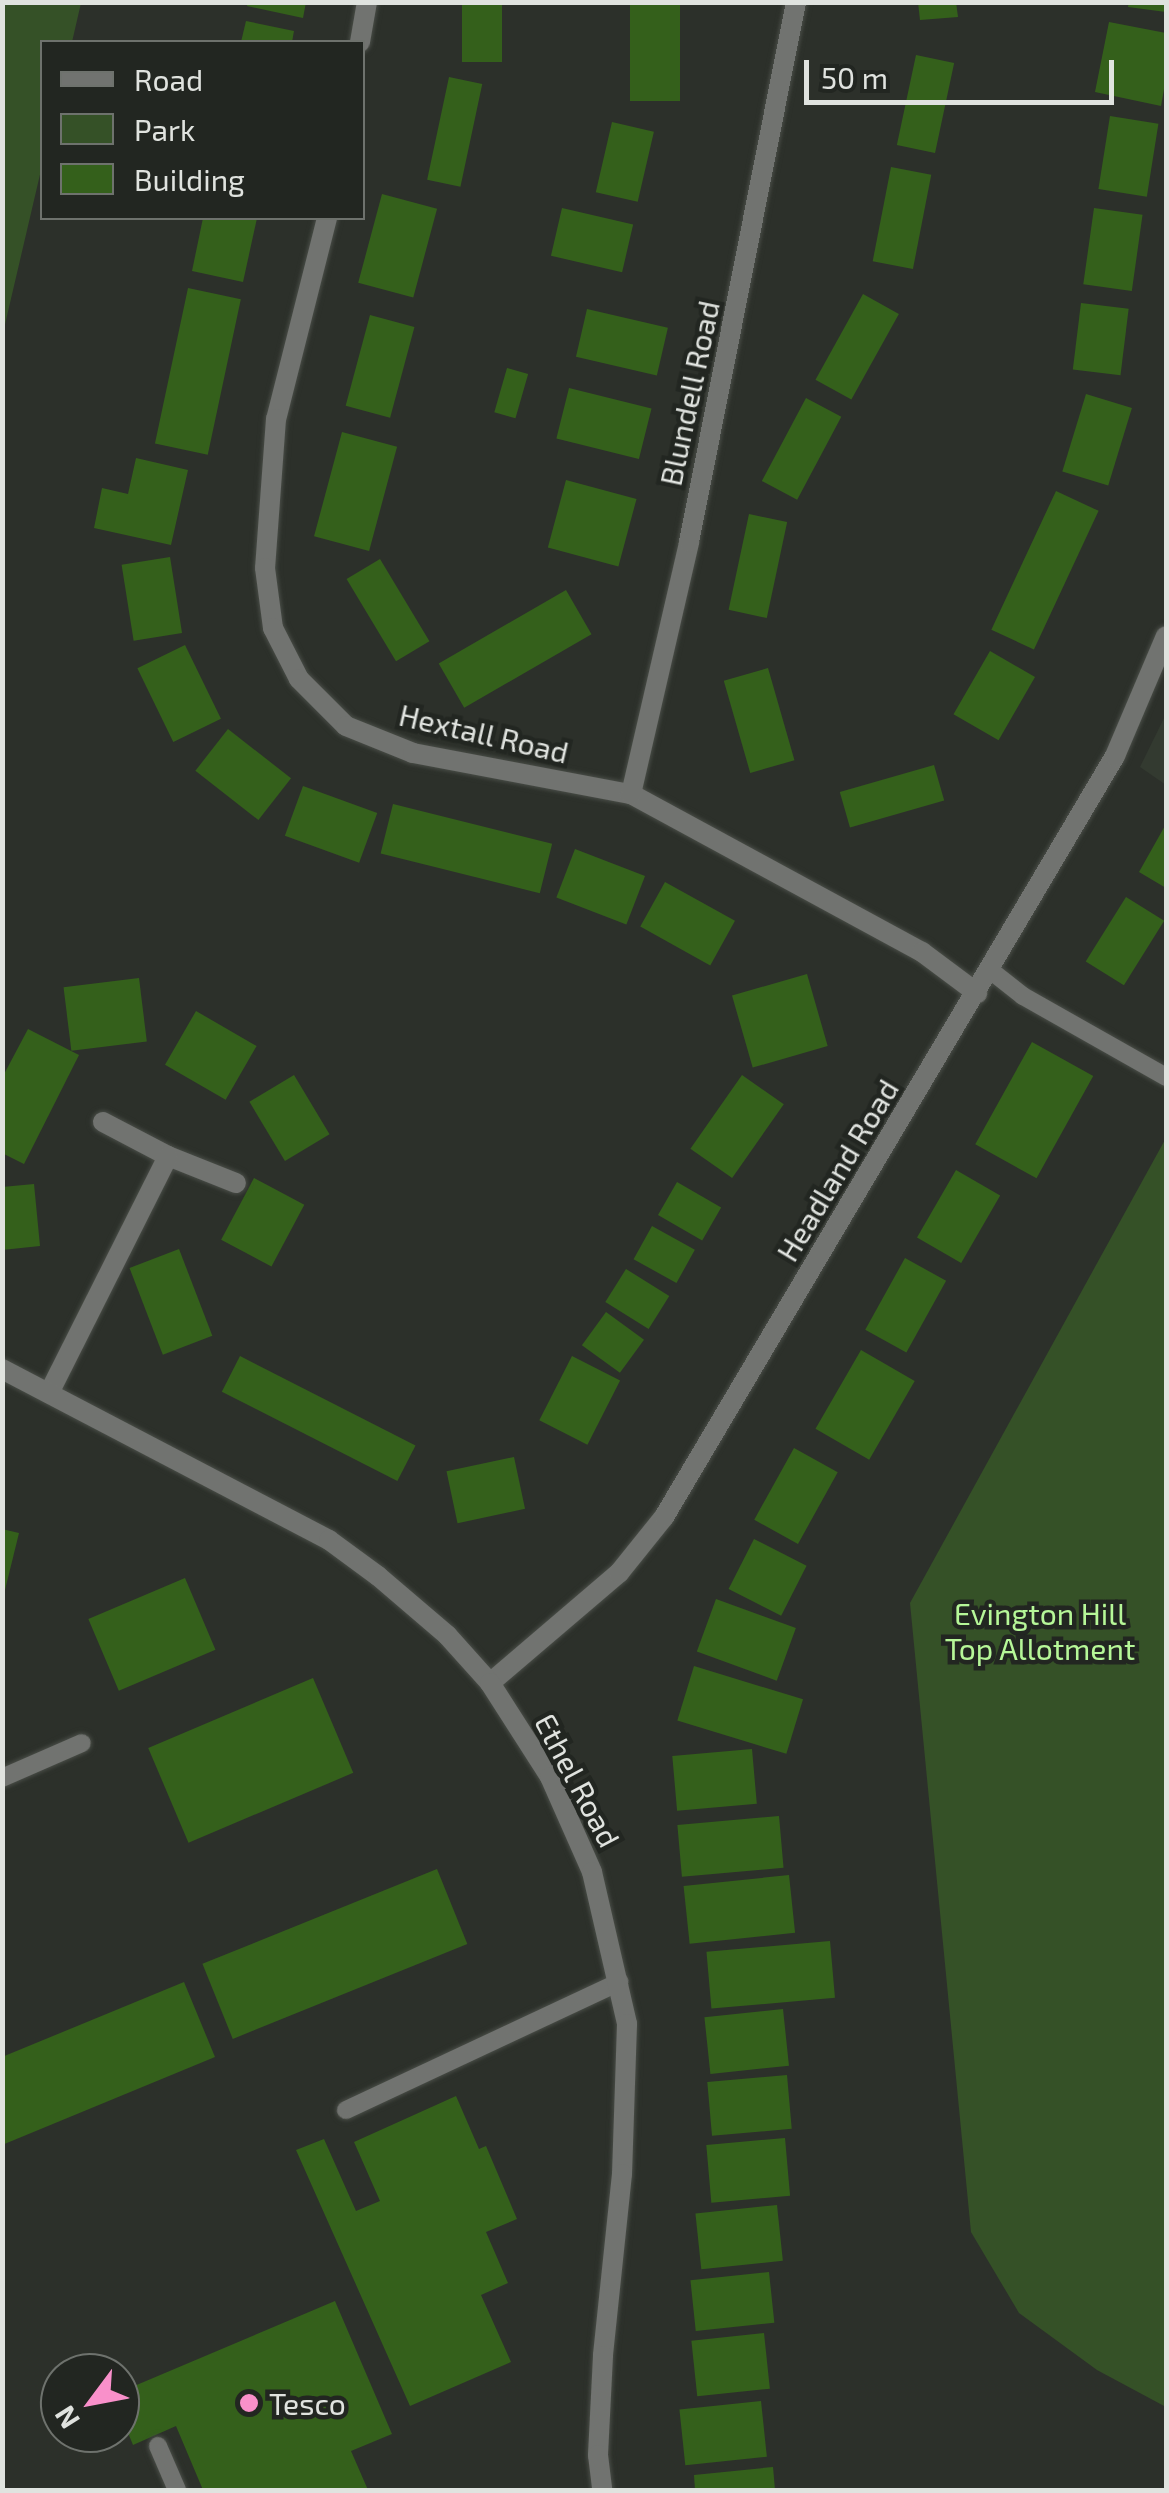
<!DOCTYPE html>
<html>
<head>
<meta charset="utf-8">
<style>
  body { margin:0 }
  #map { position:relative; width:1169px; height:2493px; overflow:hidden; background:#2c302a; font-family:"Exo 2",sans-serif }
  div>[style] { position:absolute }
  .built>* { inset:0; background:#333a30 }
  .green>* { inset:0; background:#355127 }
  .building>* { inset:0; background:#34601b; transform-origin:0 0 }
  .roads { filter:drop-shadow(0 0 2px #494d47) drop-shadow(0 0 2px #494d47) }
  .service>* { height:18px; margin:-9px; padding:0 9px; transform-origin:9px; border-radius:9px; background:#717370 }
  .minor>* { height:20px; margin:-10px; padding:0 10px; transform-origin:10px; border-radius:10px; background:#717370 }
  .tertiary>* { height:20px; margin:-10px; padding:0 10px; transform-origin:10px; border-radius:10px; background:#717370 }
  .dots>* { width:28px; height:28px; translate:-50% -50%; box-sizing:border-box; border:5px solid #222621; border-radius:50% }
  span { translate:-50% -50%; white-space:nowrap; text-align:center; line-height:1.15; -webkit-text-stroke:9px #222621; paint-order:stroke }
  .street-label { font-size:30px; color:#e0e3df }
  .park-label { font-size:30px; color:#b6f798 }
  .poi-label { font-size:30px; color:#e0e3df }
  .left { translate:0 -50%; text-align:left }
  .frame { position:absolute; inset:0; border:5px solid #e0e3df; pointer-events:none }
  .legend { position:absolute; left:40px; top:40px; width:325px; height:180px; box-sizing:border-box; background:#222621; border:2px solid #6e726d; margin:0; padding:12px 18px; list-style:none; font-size:30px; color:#e0e3df }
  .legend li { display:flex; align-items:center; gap:20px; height:50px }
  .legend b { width:50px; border:2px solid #6e726d }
  .north { position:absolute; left:40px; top:2353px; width:100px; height:100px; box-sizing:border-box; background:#222621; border:2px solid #6e726d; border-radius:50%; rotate:238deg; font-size:28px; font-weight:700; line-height:40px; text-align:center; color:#e0e3df }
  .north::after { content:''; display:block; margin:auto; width:35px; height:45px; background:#f990ca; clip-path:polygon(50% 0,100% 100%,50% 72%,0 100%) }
  .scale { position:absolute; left:804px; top:60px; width:310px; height:45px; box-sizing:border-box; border:5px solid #e0e3df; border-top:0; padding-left:12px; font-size:30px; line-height:35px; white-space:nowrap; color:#e0e3df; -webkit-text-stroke:8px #222621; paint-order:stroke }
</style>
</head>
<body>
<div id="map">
  <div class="built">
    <i style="clip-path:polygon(1166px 714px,1166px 785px,1140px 767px)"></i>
  </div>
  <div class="green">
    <i style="clip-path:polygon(3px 2px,81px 3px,72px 42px,42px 42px,42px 166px,3px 333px)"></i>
    <i style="clip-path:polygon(1166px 1138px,1166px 2407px,1097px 2370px,1019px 2313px,971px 2232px,910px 1603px)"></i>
  </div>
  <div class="building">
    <i style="clip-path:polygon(248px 2px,306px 2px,303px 18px,247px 6px)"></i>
    <i style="left:462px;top:2px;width:40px;height:60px"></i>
    <i style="left:630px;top:2px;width:50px;height:99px"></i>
    <i style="clip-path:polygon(918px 2px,956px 2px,958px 17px,920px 20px)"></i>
    <i style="clip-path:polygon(1129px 2px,1166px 2px,1166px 12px,1128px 7px)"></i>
    <i style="clip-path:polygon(246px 21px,294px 31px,292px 42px,241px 42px)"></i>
    <i style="clip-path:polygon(1109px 22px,1166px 33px,1166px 78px,1161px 106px,1095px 92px)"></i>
    <i style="left:916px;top:55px;width:39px;height:92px;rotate:12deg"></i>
    <i style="left:449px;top:77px;width:34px;height:105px;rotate:12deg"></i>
    <i style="left:1110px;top:116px;width:49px;height:74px;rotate:9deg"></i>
    <i style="left:612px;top:122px;width:43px;height:72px;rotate:13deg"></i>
    <i style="left:891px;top:167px;width:41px;height:96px;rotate:11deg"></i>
    <i style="left:382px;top:194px;width:57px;height:92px;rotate:15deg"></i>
    <i style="left:562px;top:208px;width:73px;height:49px;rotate:13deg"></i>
    <i style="left:1094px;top:208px;width:49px;height:77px;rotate:8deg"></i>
    <i style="clip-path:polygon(203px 218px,257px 218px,243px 282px,192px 271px)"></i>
    <i style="left:188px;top:288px;width:54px;height:159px;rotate:12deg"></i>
    <i style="left:863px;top:294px;width:41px;height:98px;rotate:29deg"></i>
    <i style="left:1081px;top:303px;width:48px;height:67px;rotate:7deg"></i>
    <i style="left:587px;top:309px;width:83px;height:49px;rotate:13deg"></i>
    <i style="left:370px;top:315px;width:46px;height:94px;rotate:15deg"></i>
    <i style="left:507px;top:368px;width:22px;height:46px;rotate:16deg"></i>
    <i style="left:569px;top:388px;width:85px;height:52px;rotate:14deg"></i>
    <i style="left:1086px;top:394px;width:48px;height:81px;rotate:17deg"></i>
    <i style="left:806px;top:398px;width:40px;height:94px;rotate:28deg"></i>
    <i style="left:342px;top:432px;width:57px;height:108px;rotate:15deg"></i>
    <i style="clip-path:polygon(136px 458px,188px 470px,171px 545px,94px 528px,102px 488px,128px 494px)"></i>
    <i style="left:566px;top:480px;width:73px;height:70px;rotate:15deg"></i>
    <i style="left:1056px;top:491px;width:47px;height:153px;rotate:25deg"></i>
    <i style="left:749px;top:514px;width:39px;height:98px;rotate:12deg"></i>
    <i style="left:170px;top:557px;width:77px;height:49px;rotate:81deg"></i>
    <i style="left:380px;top:559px;width:96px;height:39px;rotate:59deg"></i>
    <i style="left:566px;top:590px;width:51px;height:147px;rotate:60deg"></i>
    <i style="left:185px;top:645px;width:82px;height:53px;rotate:64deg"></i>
    <i style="left:990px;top:651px;width:52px;height:73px;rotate:30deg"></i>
    <i style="left:768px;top:668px;width:96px;height:46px;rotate:74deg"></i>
    <i style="left:228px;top:729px;width:80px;height:53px;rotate:38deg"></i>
    <i style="left:934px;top:765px;width:37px;height:98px;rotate:74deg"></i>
    <i style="left:303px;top:786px;width:79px;height:53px;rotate:20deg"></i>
    <i style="left:393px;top:804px;width:164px;height:51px;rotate:14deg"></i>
    <i style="clip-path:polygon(1166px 824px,1166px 888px,1139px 872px)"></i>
    <i style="left:575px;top:849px;width:75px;height:52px;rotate:21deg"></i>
    <i style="left:665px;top:882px;width:80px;height:51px;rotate:29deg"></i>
    <i style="left:1126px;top:897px;width:45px;height:76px;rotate:32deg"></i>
    <i style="left:807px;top:974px;width:75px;height:78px;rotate:74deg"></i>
    <i style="left:139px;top:978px;width:64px;height:76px;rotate:83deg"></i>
    <i style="left:196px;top:1011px;width:70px;height:62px;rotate:30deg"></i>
    <i style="clip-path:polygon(28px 1029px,79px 1055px,24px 1164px,2px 1153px,2px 1078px)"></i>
    <i style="left:1032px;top:1042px;width:70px;height:117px;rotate:29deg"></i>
    <i style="left:294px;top:1075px;width:69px;height:52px;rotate:59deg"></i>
    <i style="left:742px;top:1075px;width:51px;height:90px;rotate:35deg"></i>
    <i style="left:956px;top:1170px;width:51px;height:78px;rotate:30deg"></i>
    <i style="left:254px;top:1178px;width:57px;height:70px;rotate:28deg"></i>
    <i style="left:677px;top:1182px;width:51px;height:38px;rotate:30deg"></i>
    <i style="clip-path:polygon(34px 1184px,40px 1246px,2px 1250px,2px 1187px)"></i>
    <i style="left:652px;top:1226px;width:49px;height:38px;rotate:29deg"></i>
    <i style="left:179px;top:1249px;width:93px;height:53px;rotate:69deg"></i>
    <i style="left:905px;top:1258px;width:47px;height:82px;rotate:29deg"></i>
    <i style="left:626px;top:1269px;width:51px;height:39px;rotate:32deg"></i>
    <i style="left:606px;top:1312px;width:47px;height:41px;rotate:36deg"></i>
    <i style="left:861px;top:1350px;width:62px;height:91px;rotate:30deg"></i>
    <i style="left:240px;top:1356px;width:197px;height:40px;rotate:27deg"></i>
    <i style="left:572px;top:1356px;width:54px;height:72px;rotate:27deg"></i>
    <i style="left:794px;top:1448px;width:50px;height:82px;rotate:29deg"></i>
    <i style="left:514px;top:1457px;width:53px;height:69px;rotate:78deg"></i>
    <i style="clip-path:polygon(2px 1529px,19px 1533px,4px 1594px,2px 1594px)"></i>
    <i style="left:754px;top:1539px;width:59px;height:56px;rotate:27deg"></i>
    <i style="left:185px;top:1578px;width:78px;height:105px;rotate:67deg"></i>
    <i style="left:716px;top:1599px;width:85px;height:56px;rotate:20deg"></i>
    <i style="left:694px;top:1666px;width:114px;height:57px;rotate:17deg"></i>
    <i style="left:313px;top:1678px;width:103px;height:179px;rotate:67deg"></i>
    <i style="left:752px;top:1749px;width:55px;height:80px;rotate:85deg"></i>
    <i style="left:779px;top:1816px;width:52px;height:102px;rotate:85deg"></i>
    <i style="left:437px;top:1869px;width:81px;height:253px;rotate:68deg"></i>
    <i style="left:789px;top:1875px;width:58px;height:106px;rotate:84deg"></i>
    <i style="left:830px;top:1941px;width:57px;height:124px;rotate:85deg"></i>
    <i style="clip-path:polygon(184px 1982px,215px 2057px,2px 2145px,2px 2057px)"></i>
    <i style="left:783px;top:2009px;width:57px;height:79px;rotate:84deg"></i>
    <i style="left:787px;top:2075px;width:54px;height:80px;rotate:85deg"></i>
    <i style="clip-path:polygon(456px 2096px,479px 2149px,486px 2146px,517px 2219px,486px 2232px,508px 2283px,481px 2295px,511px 2362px,410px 2406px,296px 2150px,324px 2139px,356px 2211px,380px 2201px,354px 2142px)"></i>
    <i style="left:785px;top:2138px;width:58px;height:79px;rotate:85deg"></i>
    <i style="left:777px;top:2205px;width:56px;height:82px;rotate:84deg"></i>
    <i style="left:769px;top:2272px;width:51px;height:79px;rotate:84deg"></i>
    <i style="clip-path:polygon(335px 2301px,392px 2434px,351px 2451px,368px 2490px,203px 2490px,176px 2426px,133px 2445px,120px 2413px,120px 2392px)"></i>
    <i style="left:764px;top:2333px;width:56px;height:73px;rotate:84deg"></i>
    <i style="left:761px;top:2401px;width:56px;height:82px;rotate:84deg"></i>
    <i style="clip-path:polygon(773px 2467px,775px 2490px,695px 2490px,694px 2475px)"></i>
  </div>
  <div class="roads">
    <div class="service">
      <i style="left:990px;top:970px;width:42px;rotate:38.2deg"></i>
      <i style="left:1023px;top:996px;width:164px;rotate:29.5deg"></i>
      <i style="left:2px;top:1778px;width:87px;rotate:-23.6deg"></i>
      <i style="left:346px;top:2110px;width:302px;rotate:-25.1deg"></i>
      <i style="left:158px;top:2446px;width:48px;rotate:66.6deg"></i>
    </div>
    <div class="minor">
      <i style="left:360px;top:42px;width:41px;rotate:-80.1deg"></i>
      <i style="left:327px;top:218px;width:207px;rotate:104.2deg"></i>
      <i style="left:276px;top:419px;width:149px;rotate:94.2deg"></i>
      <i style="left:265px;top:568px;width:61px;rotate:82.4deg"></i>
      <i style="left:273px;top:628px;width:57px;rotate:63deg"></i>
      <i style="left:299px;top:679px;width:66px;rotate:45deg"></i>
      <i style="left:346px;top:726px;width:72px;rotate:21.9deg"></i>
      <i style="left:413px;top:753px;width:222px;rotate:10.7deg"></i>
      <i style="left:631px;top:794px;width:331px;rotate:28.5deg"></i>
      <i style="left:922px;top:952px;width:69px;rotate:36.7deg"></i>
      <i style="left:631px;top:794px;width:259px;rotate:-77deg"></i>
      <i style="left:689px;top:542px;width:550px;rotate:-78.79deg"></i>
      <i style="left:103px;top:1122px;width:73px;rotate:27.6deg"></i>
      <i style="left:168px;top:1156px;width:73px;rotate:21.7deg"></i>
      <i style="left:49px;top:1393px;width:265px;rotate:-63.3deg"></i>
      <i style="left:490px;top:1683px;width:170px;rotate:-40.5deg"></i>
      <i style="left:619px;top:1573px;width:72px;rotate:-51.2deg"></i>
      <i style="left:664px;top:1517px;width:885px;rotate:-59.35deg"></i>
      <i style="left:1115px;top:756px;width:130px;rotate:-67deg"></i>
    </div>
    <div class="tertiary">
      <i style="left:2px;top:1369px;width:369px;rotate:27.6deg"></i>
      <i style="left:329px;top:1540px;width:61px;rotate:36.3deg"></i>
      <i style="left:378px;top:1576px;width:91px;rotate:40.5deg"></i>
      <i style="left:447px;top:1635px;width:64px;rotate:48.1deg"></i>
      <i style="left:490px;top:1683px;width:112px;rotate:57.4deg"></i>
      <i style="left:550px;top:1777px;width:104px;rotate:66.1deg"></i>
      <i style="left:592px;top:1872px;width:156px;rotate:77deg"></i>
      <i style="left:627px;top:2024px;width:150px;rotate:91.9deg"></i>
      <i style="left:622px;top:2174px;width:183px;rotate:96deg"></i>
      <i style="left:603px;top:2356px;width:99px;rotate:92.9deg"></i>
      <i style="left:598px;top:2455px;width:35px;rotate:83deg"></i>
    </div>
  </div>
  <div class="dots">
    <i style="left:249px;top:2403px;background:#f990ca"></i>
  </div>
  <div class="street-label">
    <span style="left:689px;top:393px;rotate:-78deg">Blundell Road</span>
    <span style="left:484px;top:733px;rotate:13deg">Hextall Road</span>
    <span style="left:837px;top:1170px;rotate:-59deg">Headland Road</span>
    <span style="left:578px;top:1780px;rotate:62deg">Ethel Road</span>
  </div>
  <div class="park-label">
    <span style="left:1040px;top:1630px">Evington Hill<br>Top Allotment</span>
  </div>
  <div class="poi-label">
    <span class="left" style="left:269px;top:2403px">Tesco</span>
  </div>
  <div class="frame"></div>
  <ul class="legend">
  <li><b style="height:12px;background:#717370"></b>Road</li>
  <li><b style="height:28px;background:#355127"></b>Park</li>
  <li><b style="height:28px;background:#34601b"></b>Building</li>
  </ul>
  <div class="north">N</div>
  <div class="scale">50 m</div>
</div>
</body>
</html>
